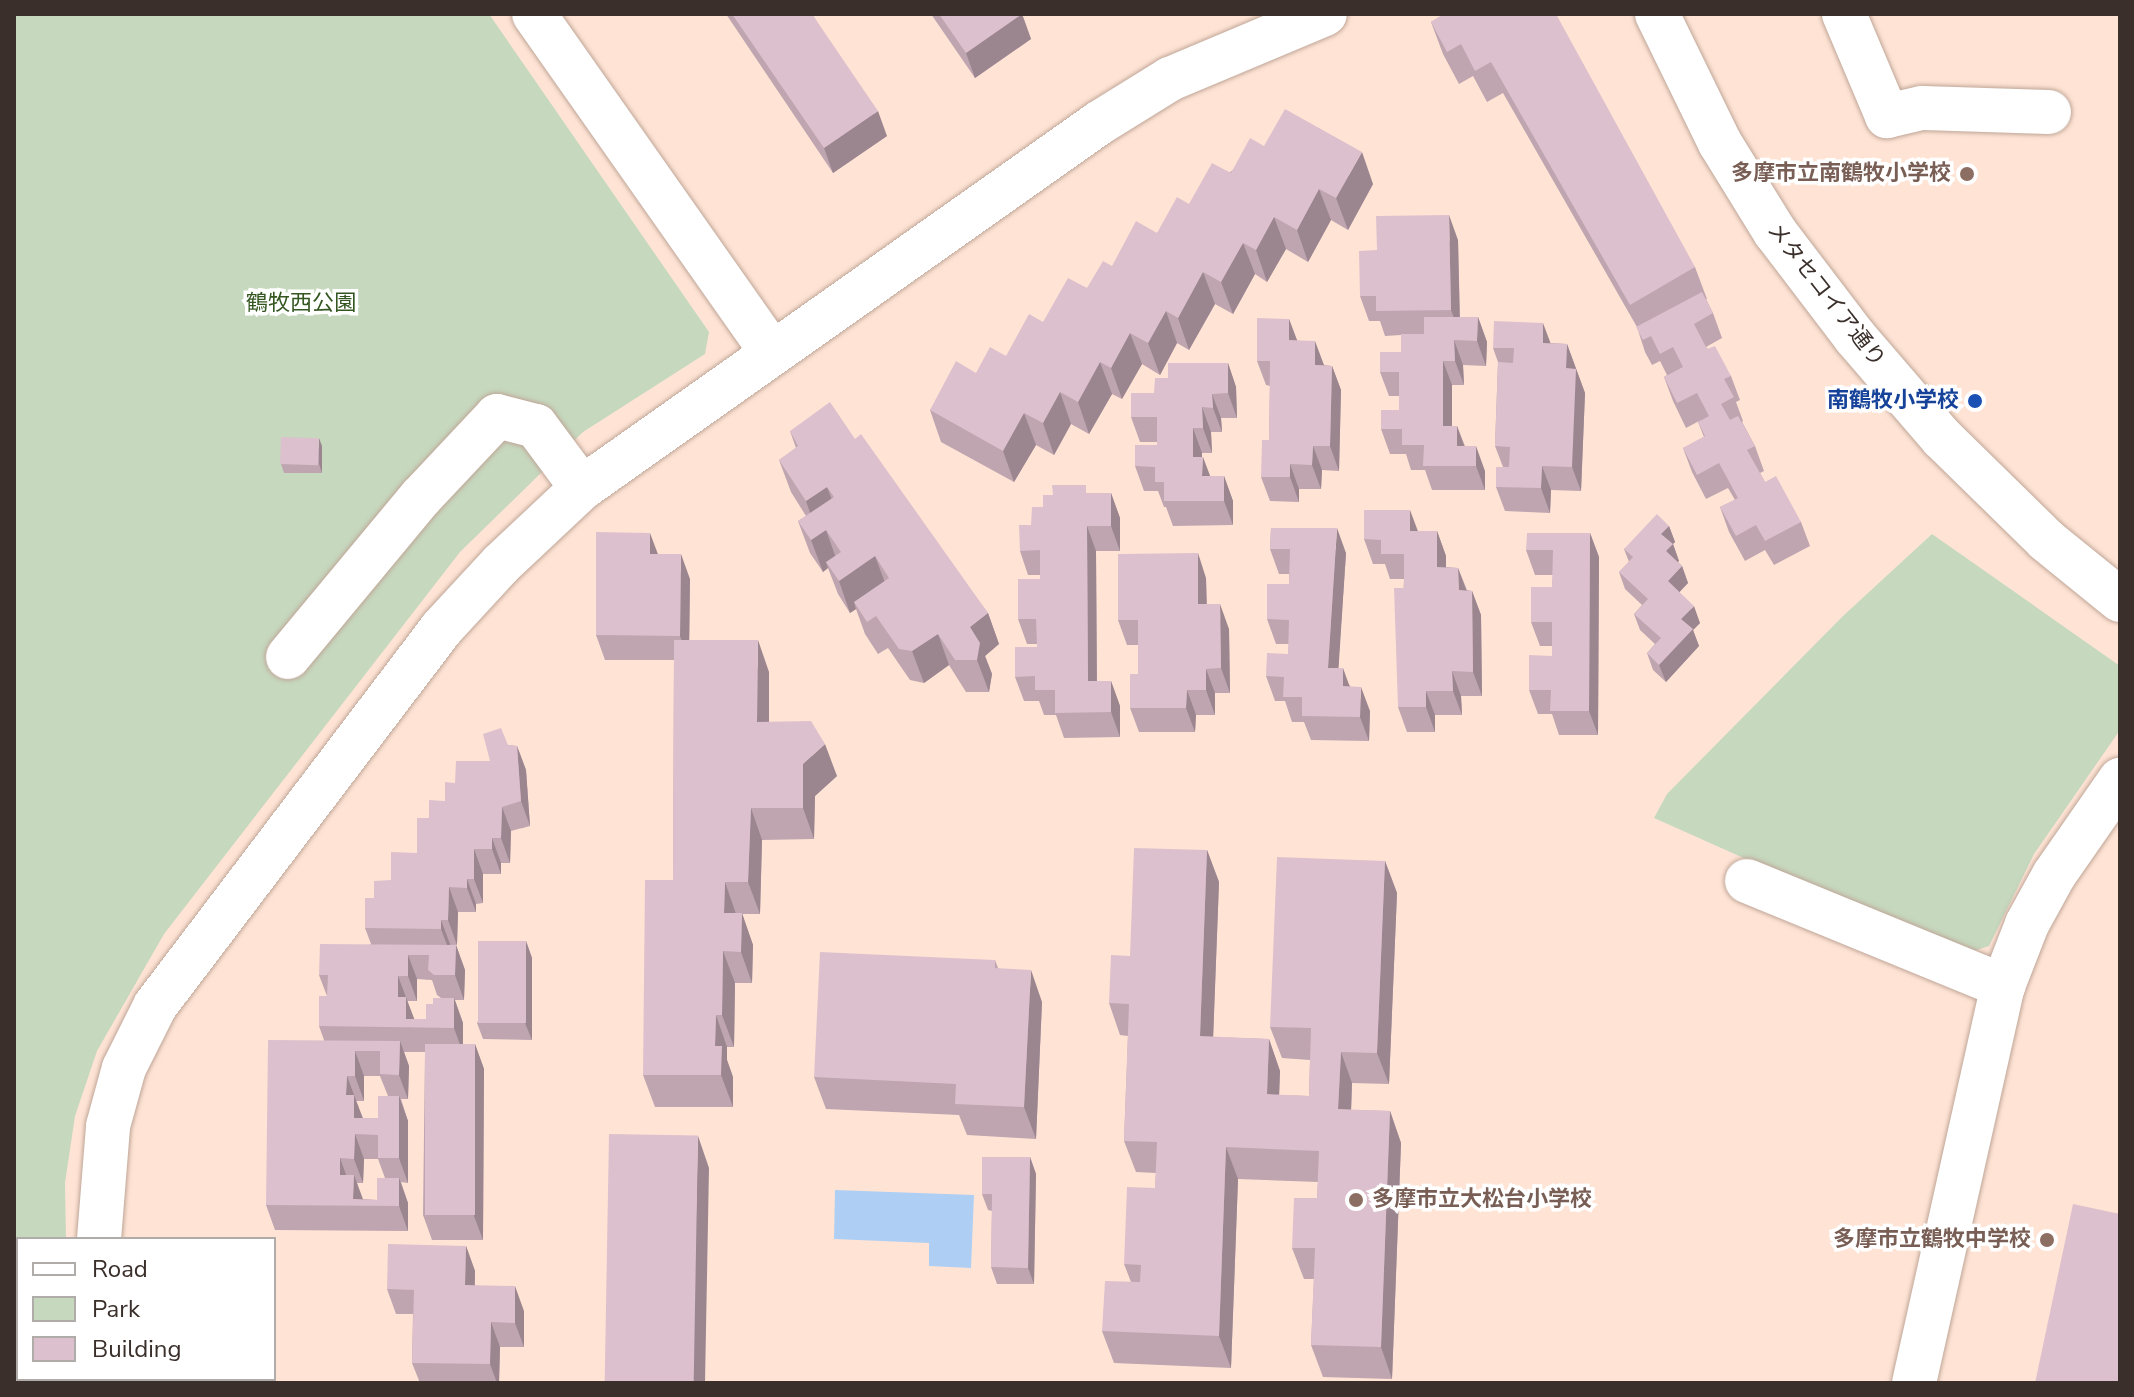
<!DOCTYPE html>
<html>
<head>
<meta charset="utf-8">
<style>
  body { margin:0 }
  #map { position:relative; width:2134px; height:1397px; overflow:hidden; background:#ffe4d5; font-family:"Nunito Sans","Noto Sans JP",sans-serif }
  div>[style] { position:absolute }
  .green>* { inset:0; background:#c6d8be }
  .water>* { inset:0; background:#aecff3 }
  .roads { filter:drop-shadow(0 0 2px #bfa698) drop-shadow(0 0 2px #bfa698) }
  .minor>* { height:44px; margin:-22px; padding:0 22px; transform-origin:22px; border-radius:22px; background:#fff }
  .wall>* { inset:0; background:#bea5b0 }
  .shaded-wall>* { inset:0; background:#9b8690 }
  .building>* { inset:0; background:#ddc0cd; transform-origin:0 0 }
  .dots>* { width:22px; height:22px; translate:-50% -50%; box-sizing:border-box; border:4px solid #fff; border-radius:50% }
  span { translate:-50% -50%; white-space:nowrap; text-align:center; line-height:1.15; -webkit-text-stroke:7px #fff; paint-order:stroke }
  .education-label { font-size:22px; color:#785e54; font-weight:700 }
  .right { translate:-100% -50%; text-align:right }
  .left { translate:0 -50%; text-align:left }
  .street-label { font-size:22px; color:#3a2f2a }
  .park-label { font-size:22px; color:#345620 }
  .transit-label { font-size:22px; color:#164399; font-weight:700 }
  .frame { position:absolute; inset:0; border:16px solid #3a2f2a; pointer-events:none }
  .legend { position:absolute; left:16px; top:1237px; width:260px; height:144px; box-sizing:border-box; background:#fff; border:2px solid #b0acaa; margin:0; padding:10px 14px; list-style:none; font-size:24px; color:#3a2f2a }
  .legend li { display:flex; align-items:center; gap:16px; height:40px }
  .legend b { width:40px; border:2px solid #b0acaa }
</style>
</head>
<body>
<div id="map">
  <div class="green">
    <i style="clip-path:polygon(14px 14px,489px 14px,709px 332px,705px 354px,583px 432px,460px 552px,164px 934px,97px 1051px,75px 1116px,65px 1183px,66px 1239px,18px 1239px,18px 1379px,93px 1383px,14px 1383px)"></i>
    <i style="clip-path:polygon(1932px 534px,2120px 666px,2120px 730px,2034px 854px,1989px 946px,1961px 955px,1654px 818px,1667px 794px,1843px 616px)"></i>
  </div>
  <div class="water">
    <i style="clip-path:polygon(835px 1190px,974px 1195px,971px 1268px,929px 1266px,929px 1243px,834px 1239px)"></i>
  </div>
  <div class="roads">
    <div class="minor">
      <i style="left:534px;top:14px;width:412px;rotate:54.9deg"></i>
      <i style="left:1657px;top:14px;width:144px;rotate:64deg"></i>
      <i style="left:1720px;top:143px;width:105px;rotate:58.3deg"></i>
      <i style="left:1775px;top:232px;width:132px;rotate:52.7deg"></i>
      <i style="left:1855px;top:337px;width:133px;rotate:49.3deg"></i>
      <i style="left:1942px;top:438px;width:146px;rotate:44.4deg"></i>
      <i style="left:2046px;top:540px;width:95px;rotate:39deg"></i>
      <i style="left:1844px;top:14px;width:111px;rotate:67.1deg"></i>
      <i style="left:1887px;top:116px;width:36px;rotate:-13deg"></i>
      <i style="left:1922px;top:108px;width:127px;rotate:1.8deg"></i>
      <i style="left:288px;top:657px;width:208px;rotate:-50.3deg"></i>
      <i style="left:421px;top:497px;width:111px;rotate:-46.8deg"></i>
      <i style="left:497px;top:416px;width:40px;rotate:14.4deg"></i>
      <i style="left:536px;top:426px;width:77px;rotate:53.4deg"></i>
      <i style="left:1747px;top:881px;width:277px;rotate:22.3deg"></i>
      <i style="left:99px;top:1239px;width:113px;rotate:-85.4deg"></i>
      <i style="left:108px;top:1126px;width:60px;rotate:-74.6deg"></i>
      <i style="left:124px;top:1068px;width:69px;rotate:-63.4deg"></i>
      <i style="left:155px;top:1006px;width:473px;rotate:-52.8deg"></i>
      <i style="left:441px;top:629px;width:88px;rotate:-47.3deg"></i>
      <i style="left:501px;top:564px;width:111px;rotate:-43.2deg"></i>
      <i style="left:582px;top:488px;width:633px;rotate:-35.22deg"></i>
      <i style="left:1099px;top:123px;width:84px;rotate:-31.8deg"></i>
      <i style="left:1170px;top:79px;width:168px;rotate:-22.8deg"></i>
      <i style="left:128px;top:1379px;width:4px;rotate:76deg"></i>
      <i style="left:1914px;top:1383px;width:407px;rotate:-77.4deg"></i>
      <i style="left:2003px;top:986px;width:66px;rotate:-68.8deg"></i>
      <i style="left:2027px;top:924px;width:56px;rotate:-61.1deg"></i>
      <i style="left:2054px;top:875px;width:116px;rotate:-55.2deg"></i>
    </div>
  </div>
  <div class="wall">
    <i style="clip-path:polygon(726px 14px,812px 14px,887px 136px,833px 173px)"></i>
    <i style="clip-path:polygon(931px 14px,1022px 14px,1031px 39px,975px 78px)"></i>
    <i style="clip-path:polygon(1444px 14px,1695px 267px,1707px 299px,1706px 299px,1713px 313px,1722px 338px,1706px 347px,1731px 376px,1740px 400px,1736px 402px,1743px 421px,1742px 422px,1755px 446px,1764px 471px,1760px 473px,1765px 482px,1801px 522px,1810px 546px,1774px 565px,1765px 550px,1745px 561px,1729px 532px,1720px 507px,1735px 500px,1728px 488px,1706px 499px,1692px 472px,1683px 448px,1704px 437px,1698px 422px,1701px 420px,1686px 428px,1673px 401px,1664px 377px,1667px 375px,1660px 361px,1652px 365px,1645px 352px,1637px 327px,1503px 93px,1487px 102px,1473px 76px,1459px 84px,1443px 54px,1431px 22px)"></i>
    <i style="clip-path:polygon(1264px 146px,1373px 184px,1348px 230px,1331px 220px,1308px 262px,1286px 249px,1267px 282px,1255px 274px,1233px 314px,1215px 304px,1189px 350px,1177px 343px,1160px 375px,1142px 364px,1122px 399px,1112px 394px,1089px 434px,1071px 424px,1054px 455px,1036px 445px,1014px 482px,941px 442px,930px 410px,976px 373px,1006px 356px,1043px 322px,1087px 288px,1112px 266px,1157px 233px,1189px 204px)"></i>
    <i style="clip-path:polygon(1458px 240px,1460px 317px,1478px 317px,1487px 342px,1486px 366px,1463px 365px,1464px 385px,1452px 385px,1452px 426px,1457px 426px,1465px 446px,1485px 471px,1485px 490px,1432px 490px,1425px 470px,1411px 470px,1406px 454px,1390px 454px,1381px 429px,1399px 410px,1399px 396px,1389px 396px,1380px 372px,1401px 352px,1401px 335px,1385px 336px,1380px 321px,1369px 321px,1360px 296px,1377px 250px)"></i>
    <i style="clip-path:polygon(1289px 319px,1297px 340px,1324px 365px,1332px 366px,1341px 390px,1339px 471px,1322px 470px,1321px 489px,1299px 489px,1299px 502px,1270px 501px,1261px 477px,1269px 440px,1270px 386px,1266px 385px,1257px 361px)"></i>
    <i style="clip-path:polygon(1551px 343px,1567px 344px,1585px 393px,1581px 491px,1551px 490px,1550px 513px,1505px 511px,1496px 487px,1503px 467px,1495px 446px,1498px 362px,1493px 348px)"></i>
    <i style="clip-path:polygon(1228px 363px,1236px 387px,1237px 418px,1221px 418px,1222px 432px,1211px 432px,1212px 453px,1202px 453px,1202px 457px,1210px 476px,1224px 476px,1233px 501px,1233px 525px,1173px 526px,1166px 507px,1164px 507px,1158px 491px,1144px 491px,1135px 466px,1157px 445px,1157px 442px,1140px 442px,1131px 417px,1168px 378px)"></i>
    <i style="clip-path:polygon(790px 431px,855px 439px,988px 613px,999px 644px,985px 656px,992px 674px,989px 692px,966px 692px,949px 665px,924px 683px,910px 680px,888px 648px,878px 654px,865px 634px,856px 609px,850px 613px,838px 594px,828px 568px,823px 572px,810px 553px,798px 521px,806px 516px,791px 492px,779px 460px,796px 448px)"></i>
    <i style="clip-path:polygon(322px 446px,322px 473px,284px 473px,281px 464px)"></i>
    <i style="clip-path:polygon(1089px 493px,1111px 493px,1120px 518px,1120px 551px,1096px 551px,1097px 681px,1111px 681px,1120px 706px,1120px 737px,1064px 738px,1056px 715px,1044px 715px,1039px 701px,1024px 701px,1015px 677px,1037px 647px,1037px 644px,1027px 644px,1018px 619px,1040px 579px,1040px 575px,1028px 575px,1020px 551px,1031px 525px,1043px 507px)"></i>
    <i style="clip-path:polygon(1669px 526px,1675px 542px,1673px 544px,1679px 561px,1678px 562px,1682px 566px,1688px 583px,1679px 592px,1700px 623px,1693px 630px,1699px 646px,1666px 682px,1653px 670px,1647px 653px,1655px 644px,1640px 630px,1634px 614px,1642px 605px,1625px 589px,1619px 572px,1629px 562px,1624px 549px)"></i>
    <i style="clip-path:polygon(1271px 528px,1346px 553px,1338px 668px,1350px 686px,1370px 711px,1369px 741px,1311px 740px,1304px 722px,1292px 722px,1285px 701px,1275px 701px,1266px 676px,1288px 654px,1289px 644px,1276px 644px,1267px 619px,1289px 584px,1289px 574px,1279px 574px,1270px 549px)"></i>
    <i style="clip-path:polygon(1417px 531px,1437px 531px,1446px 556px,1446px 567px,1458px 568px,1467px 590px,1472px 591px,1481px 615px,1482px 696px,1461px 696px,1462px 715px,1435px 715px,1435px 732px,1407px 732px,1398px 707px,1404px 579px,1390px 579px,1385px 564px,1373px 564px,1364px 539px)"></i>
    <i style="clip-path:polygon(1590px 533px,1599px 557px,1598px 735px,1559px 735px,1552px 714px,1538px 714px,1529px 690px,1552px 656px,1552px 646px,1540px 646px,1531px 622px,1552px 587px,1553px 575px,1535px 575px,1526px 550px)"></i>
    <i style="clip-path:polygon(658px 554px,690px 579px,689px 640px,769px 672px,769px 722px,837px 776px,815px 796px,814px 839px,762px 840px,760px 914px,742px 914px,753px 945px,752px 983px,735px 983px,734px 1047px,727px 1047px,727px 1060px,733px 1077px,733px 1107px,655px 1107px,643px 1075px,673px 880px,674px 660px,605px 660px,596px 635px)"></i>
    <i style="clip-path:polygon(1206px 578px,1207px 604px,1229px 629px,1230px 693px,1215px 693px,1215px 715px,1196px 715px,1195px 732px,1139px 732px,1130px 708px,1138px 674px,1138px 645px,1127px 645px,1118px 620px)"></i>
    <i style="clip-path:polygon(evenodd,508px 745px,517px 746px,526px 770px,530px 826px,511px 831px,510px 863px,501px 863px,501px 874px,483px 874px,483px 903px,476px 904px,476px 912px,458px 912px,457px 945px,450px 944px,456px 945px,465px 970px,464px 1000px,455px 1000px,463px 1023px,463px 1044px,475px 1044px,484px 1069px,483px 1240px,432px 1240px,423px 1215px,425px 1052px,404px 1052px,409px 1066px,408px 1099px,401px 1099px,408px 1121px,408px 1183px,401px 1182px,408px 1203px,408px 1231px,275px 1230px,266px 1205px,324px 1040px,319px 1026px,327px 996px,319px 975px,371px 944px,365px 928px,374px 898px,417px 853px,429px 818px,445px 801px,455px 783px,490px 761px,508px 745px,417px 979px,432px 980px,437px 995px,441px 998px,433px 1004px,426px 1019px,414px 1019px,407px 1001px,417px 1001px,417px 979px,508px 745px,364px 1076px,380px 1076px,388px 1096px,378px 1118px,363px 1118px,356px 1101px,364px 1101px,364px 1076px,508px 745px,364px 1159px,378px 1159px,385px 1178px,377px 1200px,363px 1199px,357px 1183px,363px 1183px,364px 1159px)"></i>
    <i style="clip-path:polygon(1207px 850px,1219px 882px,1213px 1037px,1269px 1039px,1280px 1071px,1279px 1095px,1309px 1096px,1310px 1060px,1282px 1058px,1270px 1027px,1385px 861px,1397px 893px,1389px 1084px,1352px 1083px,1351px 1110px,1390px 1111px,1401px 1143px,1392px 1379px,1323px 1377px,1311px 1345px,1314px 1279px,1304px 1279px,1292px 1248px,1317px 1198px,1318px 1182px,1238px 1179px,1231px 1368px,1114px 1363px,1102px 1331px,1131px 1282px,1124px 1264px,1155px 1188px,1156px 1173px,1136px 1172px,1124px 1141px,1128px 1036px,1120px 1035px,1109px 1003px,1130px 956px)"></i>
    <i style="clip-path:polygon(526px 941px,532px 958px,532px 1040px,483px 1039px,477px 1023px)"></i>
    <i style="clip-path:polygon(995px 960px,998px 968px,1042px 1002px,1036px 1139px,967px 1135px,959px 1115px,826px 1109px,814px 1077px)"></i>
    <i style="clip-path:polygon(1030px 1157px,1036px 1174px,1034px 1284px,997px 1284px,991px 1267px,992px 1211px,988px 1210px,982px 1194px)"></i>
    <i style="clip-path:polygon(466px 1246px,475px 1271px,475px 1285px,524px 1311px,524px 1347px,500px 1347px,499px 1383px,420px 1383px,412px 1363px,413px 1314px,396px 1314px,387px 1289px)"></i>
  </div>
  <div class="shaded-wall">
    <i style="clip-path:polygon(1022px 14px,1031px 39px,975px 78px,966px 53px)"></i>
    <i style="clip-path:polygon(878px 111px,887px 136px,833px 173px,824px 148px)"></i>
    <i style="clip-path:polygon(1362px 152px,1373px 184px,1348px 230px,1336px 198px)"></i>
    <i style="clip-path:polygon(1319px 189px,1331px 220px,1308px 262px,1297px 230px)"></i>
    <i style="clip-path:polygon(1449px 215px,1458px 240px,1460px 334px,1451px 310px)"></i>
    <i style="clip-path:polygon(1274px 217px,1286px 249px,1267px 282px,1256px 250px)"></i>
    <i style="clip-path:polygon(1243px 243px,1255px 274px,1233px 314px,1221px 282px)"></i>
    <i style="clip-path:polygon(1203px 272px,1215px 304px,1189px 350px,1178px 318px)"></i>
    <i style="clip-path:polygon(1166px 311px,1177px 343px,1160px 375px,1148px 343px)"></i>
    <i style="clip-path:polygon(1478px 317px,1487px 342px,1486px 366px,1477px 341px)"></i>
    <i style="clip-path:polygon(1289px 319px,1298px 343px,1289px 340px)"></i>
    <i style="clip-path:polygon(1543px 323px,1552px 347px,1543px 343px)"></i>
    <i style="clip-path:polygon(1130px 333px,1142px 364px,1122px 399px,1111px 368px)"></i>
    <i style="clip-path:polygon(1454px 340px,1463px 365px,1464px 385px,1455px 361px)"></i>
    <i style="clip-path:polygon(1315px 341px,1324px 365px,1315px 365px)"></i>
    <i style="clip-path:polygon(1567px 344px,1585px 393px,1581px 491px,1572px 467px,1566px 368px)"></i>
    <i style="clip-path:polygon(1443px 361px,1452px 385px,1452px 451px,1443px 426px)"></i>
    <i style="clip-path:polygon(1100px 362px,1112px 394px,1089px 434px,1078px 402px)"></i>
    <i style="clip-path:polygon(1228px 363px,1236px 387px,1237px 418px,1228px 393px)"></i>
    <i style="clip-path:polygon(1332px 366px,1341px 390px,1339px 471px,1330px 446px)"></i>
    <i style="clip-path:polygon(1060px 392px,1071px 424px,1054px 455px,1043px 423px)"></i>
    <i style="clip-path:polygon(1212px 394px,1221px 418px,1222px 432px,1213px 408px)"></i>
    <i style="clip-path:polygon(1202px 407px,1211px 432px,1212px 453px,1203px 428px)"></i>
    <i style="clip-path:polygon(1024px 413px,1036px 445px,1014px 482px,1003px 451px)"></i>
    <i style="clip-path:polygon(1457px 426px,1466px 451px,1457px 446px)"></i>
    <i style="clip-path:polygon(1193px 428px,1202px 453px,1202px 482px,1193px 457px)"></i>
    <i style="clip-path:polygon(319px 438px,322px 446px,322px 473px,319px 464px)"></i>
    <i style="clip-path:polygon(1313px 446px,1322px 470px,1321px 489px,1312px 465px)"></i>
    <i style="clip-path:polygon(1476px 446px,1485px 471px,1485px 490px,1476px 466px)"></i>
    <i style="clip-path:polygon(1203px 457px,1212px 481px,1202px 476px)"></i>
    <i style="clip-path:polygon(1290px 464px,1299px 489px,1299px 502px,1290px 477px)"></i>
    <i style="clip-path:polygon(1542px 466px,1551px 490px,1550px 513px,1541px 488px)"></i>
    <i style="clip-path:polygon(1224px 476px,1233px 501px,1233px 525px,1224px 501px)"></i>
    <i style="clip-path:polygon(827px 487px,839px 518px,817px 533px,806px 501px)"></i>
    <i style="clip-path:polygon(1111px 493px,1120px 518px,1120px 551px,1111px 526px)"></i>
    <i style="clip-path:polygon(1410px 510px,1419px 534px,1410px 531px)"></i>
    <i style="clip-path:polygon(1087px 526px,1096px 551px,1097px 706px,1088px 681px)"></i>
    <i style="clip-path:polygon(1669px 526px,1675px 542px,1671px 546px,1673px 544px,1679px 561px,1672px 568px,1661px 534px)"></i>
    <i style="clip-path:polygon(1337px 528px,1346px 553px,1337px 692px,1328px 668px)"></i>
    <i style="clip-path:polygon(826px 530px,837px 561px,826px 562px,828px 568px,823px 572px,811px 540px)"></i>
    <i style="clip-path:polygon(1437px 531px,1446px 556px,1446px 592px,1437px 567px)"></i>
    <i style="clip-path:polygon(650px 533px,659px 557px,650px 554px)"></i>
    <i style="clip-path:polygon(1590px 533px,1599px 557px,1598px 735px,1589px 711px)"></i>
    <i style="clip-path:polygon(1198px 553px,1206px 578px,1207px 629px,1198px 604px)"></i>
    <i style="clip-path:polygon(681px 554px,690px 579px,689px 660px,680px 636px)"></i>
    <i style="clip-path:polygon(875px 556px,887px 588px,854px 602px,856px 609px,850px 613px,839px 581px)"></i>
    <i style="clip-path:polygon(1682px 566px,1688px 583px,1674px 598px,1668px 581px)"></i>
    <i style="clip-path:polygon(1458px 568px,1467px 592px,1459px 590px)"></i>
    <i style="clip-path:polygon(1472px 591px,1481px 615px,1482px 696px,1473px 672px)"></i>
    <i style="clip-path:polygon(1220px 604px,1229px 629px,1230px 693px,1221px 668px)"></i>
    <i style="clip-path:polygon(1694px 606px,1700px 623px,1693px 630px,1699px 646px,1666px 682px,1659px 665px,1681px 619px)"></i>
    <i style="clip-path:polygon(988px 613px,999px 644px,985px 656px,992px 674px,989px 692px,977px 660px,970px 627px)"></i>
    <i style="clip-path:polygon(938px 634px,949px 665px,924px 683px,912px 651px)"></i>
    <i style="clip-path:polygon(758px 640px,769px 672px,769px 754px,757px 722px)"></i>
    <i style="clip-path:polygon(1343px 668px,1352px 693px,1343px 686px)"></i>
    <i style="clip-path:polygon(1206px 669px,1215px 693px,1215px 715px,1206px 690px)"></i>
    <i style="clip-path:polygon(1452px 671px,1461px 696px,1462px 715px,1453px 691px)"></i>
    <i style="clip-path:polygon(1111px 681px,1120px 706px,1120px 737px,1111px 712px)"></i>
    <i style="clip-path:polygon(1361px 687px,1370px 711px,1369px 741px,1360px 717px)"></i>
    <i style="clip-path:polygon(1187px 690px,1196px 715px,1195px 732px,1186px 708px)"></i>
    <i style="clip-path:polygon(1426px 691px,1435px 715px,1435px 732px,1426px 707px)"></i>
    <i style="clip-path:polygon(825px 744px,837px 776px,815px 796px,814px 839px,803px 808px,803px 764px)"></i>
    <i style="clip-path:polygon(517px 746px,526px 770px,530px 826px,521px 801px)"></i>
    <i style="clip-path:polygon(502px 807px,511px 831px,510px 863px,501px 838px)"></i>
    <i style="clip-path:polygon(751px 808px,762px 840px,760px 914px,748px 882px)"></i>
    <i style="clip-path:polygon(492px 838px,501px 863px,501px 874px,492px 849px)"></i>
    <i style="clip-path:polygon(474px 849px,483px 874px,483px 903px,474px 879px)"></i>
    <i style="clip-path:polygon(1207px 850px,1219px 882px,1212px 1068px,1200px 1036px)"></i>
    <i style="clip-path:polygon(1385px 861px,1397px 893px,1389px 1084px,1377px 1053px)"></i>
    <i style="clip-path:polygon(467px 879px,476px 904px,476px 912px,467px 888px)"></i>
    <i style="clip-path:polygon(725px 882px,736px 914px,724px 913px)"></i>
    <i style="clip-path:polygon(449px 887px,458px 912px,457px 945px,448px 920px)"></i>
    <i style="clip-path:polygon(742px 913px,753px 945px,752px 983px,741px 952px)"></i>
    <i style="clip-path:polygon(441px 920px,450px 944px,450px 953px,441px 929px)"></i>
    <i style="clip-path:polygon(526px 941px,532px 958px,532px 1040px,525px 1023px)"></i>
    <i style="clip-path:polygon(456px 945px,465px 970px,464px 1000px,455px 975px)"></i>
    <i style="clip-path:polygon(723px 951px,735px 983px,734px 1047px,722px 1015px)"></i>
    <i style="clip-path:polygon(408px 955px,417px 979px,417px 1001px,408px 976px)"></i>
    <i style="clip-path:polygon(1031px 970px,1042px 1002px,1036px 1139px,1024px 1107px)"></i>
    <i style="clip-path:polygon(398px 976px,415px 1021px,409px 1028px,398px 997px)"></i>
    <i style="clip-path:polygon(454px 998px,463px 1023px,463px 1053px,454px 1028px)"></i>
    <i style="clip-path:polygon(716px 1015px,727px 1047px,727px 1060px,733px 1077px,733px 1107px,721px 1075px,715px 1046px)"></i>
    <i style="clip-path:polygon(1269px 1039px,1280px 1071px,1278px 1126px,1267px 1094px)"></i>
    <i style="clip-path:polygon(400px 1041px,409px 1066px,408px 1099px,399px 1075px)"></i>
    <i style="clip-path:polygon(475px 1044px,484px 1069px,483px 1240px,474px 1216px)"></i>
    <i style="clip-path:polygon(355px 1051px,364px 1076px,364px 1101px,355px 1076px)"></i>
    <i style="clip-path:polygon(1341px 1052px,1352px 1083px,1350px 1141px,1338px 1109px)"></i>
    <i style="clip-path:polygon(347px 1076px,363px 1119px,360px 1134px,346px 1095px)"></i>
    <i style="clip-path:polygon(399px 1096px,408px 1121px,408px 1183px,399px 1158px)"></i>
    <i style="clip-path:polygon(1390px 1111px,1401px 1143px,1392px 1379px,1381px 1347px)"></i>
    <i style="clip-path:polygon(355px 1134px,364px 1159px,363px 1183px,354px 1159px)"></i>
    <i style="clip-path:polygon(698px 1136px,709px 1168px,705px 1383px,692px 1383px)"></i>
    <i style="clip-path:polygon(1226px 1147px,1238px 1179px,1231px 1368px,1219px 1336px)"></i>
    <i style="clip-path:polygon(1030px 1157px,1036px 1174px,1034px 1284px,1028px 1268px)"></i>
    <i style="clip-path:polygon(340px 1158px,349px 1183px,340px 1175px)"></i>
    <i style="clip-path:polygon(354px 1175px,363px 1200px,353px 1199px)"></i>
    <i style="clip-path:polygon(399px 1178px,408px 1203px,408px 1231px,399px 1206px)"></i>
    <i style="clip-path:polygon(466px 1246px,475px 1271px,474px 1310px,465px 1285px)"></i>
    <i style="clip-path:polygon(515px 1286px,524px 1311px,524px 1347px,515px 1323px)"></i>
    <i style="clip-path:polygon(491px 1322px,500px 1347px,499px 1383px,497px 1383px,490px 1364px)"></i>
  </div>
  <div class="building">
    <i style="clip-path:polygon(732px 14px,812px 14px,878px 111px,824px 148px)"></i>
    <i style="clip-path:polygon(939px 14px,1022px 14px,966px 53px)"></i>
    <i style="clip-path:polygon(1444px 14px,1556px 14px,1695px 267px,1630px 305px,1491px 62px,1475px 71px,1461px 44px,1447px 52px,1431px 22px)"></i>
    <i style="clip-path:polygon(1285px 109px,1362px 152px,1336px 198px,1319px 189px,1297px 230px,1274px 217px,1256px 250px,1243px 243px,1221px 282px,1203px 272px,1178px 318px,1166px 311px,1148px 343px,1130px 333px,1111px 368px,1100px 362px,1078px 402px,1060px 392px,1043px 423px,1024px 413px,1003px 451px,930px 410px,956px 361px,976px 373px,990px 347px,1006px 356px,1029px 314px,1043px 322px,1068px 278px,1087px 288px,1103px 261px,1112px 266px,1136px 221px,1157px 233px,1177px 197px,1189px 204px,1212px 163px,1231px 173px,1250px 138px,1264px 146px)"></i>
    <i style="clip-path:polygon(1449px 215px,1451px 310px,1376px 311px,1376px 296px,1360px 296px,1359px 251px,1377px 250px,1376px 216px)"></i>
    <i style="clip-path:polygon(1702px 292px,1713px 313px,1694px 324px,1707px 349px,1715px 346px,1731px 376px,1724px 379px,1734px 397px,1721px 404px,1730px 420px,1738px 416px,1755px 446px,1747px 450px,1765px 482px,1776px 476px,1801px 522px,1765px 541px,1756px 525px,1736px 536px,1720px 507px,1738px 498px,1719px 463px,1697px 475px,1683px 448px,1705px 436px,1698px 422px,1709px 416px,1697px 393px,1677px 403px,1664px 377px,1683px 367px,1673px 347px,1660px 354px,1651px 336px,1643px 340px,1636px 327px)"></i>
    <i style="clip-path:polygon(1424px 317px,1478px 317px,1477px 341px,1454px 340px,1455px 361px,1443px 361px,1443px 426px,1457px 426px,1457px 446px,1476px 446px,1476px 466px,1423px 466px,1424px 445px,1402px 445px,1402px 429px,1381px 429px,1381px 410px,1399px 410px,1399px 372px,1380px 372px,1380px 352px,1401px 352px,1401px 334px,1424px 334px)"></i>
    <i style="clip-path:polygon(1257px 318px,1289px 319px,1289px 340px,1315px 341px,1315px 365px,1332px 366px,1330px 446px,1313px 446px,1312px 465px,1290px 464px,1290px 477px,1261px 477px,1262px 440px,1269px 440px,1270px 361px,1257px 361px)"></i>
    <i style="clip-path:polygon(1494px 321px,1543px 323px,1543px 343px,1567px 344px,1566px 368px,1576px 369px,1572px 467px,1542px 466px,1541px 488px,1496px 487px,1496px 467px,1509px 467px,1510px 447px,1495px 446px,1498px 362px,1513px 363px,1514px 348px,1493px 348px)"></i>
    <i style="clip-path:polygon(1168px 363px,1228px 363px,1228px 393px,1212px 394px,1213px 408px,1202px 407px,1203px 428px,1193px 428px,1193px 457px,1203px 457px,1202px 476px,1224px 476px,1224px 501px,1164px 501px,1164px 482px,1155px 482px,1155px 467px,1135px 466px,1135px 445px,1157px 445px,1157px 417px,1131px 417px,1131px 393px,1154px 393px,1155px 378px,1168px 378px)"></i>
    <i style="clip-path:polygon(830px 402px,855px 439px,861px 434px,988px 613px,970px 627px,980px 643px,977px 660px,955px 660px,938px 634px,912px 651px,899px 649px,876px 616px,867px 622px,854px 602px,889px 578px,875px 556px,839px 581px,826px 562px,841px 552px,826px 530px,811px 540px,798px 521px,834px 497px,827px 487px,806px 501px,779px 460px,798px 446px,790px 431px)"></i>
    <i style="left:281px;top:437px;width:38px;height:27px;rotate:2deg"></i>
    <i style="clip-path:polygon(1052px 485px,1086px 485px,1086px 493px,1111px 493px,1111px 526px,1087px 526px,1088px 681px,1111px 681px,1111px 712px,1055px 713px,1055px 690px,1035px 690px,1035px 676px,1015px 677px,1015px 647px,1037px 647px,1036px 619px,1018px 619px,1018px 579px,1040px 579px,1040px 550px,1020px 551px,1019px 525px,1031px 525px,1032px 507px,1043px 507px,1043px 495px,1053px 495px)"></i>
    <i style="clip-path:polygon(1364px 510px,1410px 510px,1410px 531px,1437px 531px,1437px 567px,1458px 568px,1459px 590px,1472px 591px,1473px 672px,1452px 671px,1453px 691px,1426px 691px,1426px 707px,1398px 707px,1394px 588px,1404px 588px,1404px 554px,1381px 554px,1381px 540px,1364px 539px)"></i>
    <i style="clip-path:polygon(1657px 514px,1669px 526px,1661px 534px,1673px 544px,1666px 551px,1682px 566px,1668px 581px,1694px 606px,1681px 619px,1693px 629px,1659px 665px,1647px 653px,1661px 638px,1634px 614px,1648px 599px,1619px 572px,1633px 557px,1624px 549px)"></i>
    <i style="clip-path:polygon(1271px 528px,1337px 528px,1328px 668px,1343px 668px,1343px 686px,1361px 687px,1360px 717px,1302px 716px,1302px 697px,1283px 697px,1284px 677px,1266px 676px,1267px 653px,1288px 654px,1289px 620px,1267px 619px,1267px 584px,1289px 584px,1290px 549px,1270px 549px)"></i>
    <i style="clip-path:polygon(596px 532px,650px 533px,650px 554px,681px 554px,680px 636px,596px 635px)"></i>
    <i style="clip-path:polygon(1527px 533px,1590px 533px,1589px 711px,1550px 711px,1551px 690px,1529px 690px,1529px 655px,1552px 656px,1552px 622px,1531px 622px,1531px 587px,1552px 587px,1553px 550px,1526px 550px)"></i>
    <i style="clip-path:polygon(1198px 553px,1198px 604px,1220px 604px,1221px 668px,1206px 669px,1206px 690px,1187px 690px,1186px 708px,1130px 708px,1130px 674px,1138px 674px,1138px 620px,1118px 620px,1118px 554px)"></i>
    <i style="clip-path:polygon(674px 640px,758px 640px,757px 722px,811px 721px,825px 744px,803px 764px,803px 808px,751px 808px,748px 882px,725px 882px,724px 913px,742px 913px,741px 952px,723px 951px,722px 1015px,716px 1015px,715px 1046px,722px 1046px,721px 1075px,643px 1075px,645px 880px,673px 880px)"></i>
    <i style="clip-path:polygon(501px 728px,508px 745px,517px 746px,521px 801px,502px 807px,501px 838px,492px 838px,492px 849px,474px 849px,474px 879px,467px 879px,467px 888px,449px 887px,448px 920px,441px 920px,441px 929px,365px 928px,365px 898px,374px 898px,374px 881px,391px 880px,391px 852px,417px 853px,417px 818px,429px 818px,429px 800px,445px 801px,445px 782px,455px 783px,456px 761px,490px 761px,483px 734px)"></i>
    <i style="clip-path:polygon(1134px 848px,1207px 850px,1200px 1036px,1269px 1039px,1267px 1094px,1309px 1096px,1311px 1028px,1270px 1027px,1277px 857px,1385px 861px,1377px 1053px,1341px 1052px,1338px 1109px,1390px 1111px,1381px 1347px,1311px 1345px,1315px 1248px,1292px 1248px,1294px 1198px,1317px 1198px,1319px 1151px,1226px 1147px,1219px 1336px,1102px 1331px,1105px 1281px,1140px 1282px,1141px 1265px,1124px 1264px,1127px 1187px,1155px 1188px,1157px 1142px,1124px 1141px,1129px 1004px,1109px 1003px,1111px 955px,1130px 956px)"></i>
    <i style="left:478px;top:941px;width:48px;height:82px"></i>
    <i style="clip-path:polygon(320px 944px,456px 945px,455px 975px,434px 975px,428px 970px,429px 955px,408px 955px,408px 976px,398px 976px,398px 997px,406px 997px,406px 1019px,426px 1019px,426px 1004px,433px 1004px,433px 998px,454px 998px,454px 1028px,319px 1026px,319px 996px,327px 996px,328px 975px,319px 975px)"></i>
    <i style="clip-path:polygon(820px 952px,995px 960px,995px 968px,1031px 970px,1024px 1107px,955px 1104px,956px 1084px,814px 1077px)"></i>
    <i style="clip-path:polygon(268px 1040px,400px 1041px,399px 1075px,380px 1074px,380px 1051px,355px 1051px,355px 1076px,347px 1076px,346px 1095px,354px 1095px,354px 1118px,378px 1118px,378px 1096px,399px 1096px,399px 1158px,378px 1158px,378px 1135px,355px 1134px,354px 1159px,340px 1158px,340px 1175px,354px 1175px,353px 1199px,377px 1200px,377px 1178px,399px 1178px,399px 1206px,266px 1205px)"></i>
    <i style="left:425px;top:1044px;width:50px;height:171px"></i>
    <i style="left:609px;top:1134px;width:89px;height:248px;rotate:1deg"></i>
    <i style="clip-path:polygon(982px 1157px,1030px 1157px,1028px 1268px,991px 1267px,992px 1194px,982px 1194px)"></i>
    <i style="clip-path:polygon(2073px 1204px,2120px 1214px,2120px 1383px,2035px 1383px)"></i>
    <i style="clip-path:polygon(388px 1244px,466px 1246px,465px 1285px,515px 1286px,515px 1323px,491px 1322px,490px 1364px,412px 1363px,414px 1290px,387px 1289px)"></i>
  </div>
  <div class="dots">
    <i style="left:1967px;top:174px;background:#8d6e63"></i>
    <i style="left:1975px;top:401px;background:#1a4fb4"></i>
    <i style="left:1356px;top:1200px;background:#8d6e63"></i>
    <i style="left:2047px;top:1240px;background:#8d6e63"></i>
  </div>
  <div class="education-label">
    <span class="right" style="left:1951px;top:174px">多摩市立南鶴牧小学校</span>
    <span class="left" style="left:1372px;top:1200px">多摩市立大松台小学校</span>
    <span class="right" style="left:2031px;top:1240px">多摩市立鶴牧中学校</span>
  </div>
  <div class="street-label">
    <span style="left:1826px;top:295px;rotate:52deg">メタセコイア通り</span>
  </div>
  <div class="park-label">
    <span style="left:301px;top:304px">鶴牧西公園</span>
  </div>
  <div class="transit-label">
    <span class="right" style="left:1959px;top:401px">南鶴牧小学校</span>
  </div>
  <div class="frame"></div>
  <ul class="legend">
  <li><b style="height:10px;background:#fff"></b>Road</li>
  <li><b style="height:22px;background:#c6d8be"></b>Park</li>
  <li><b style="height:22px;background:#ddc0cd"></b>Building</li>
  </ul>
</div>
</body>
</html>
